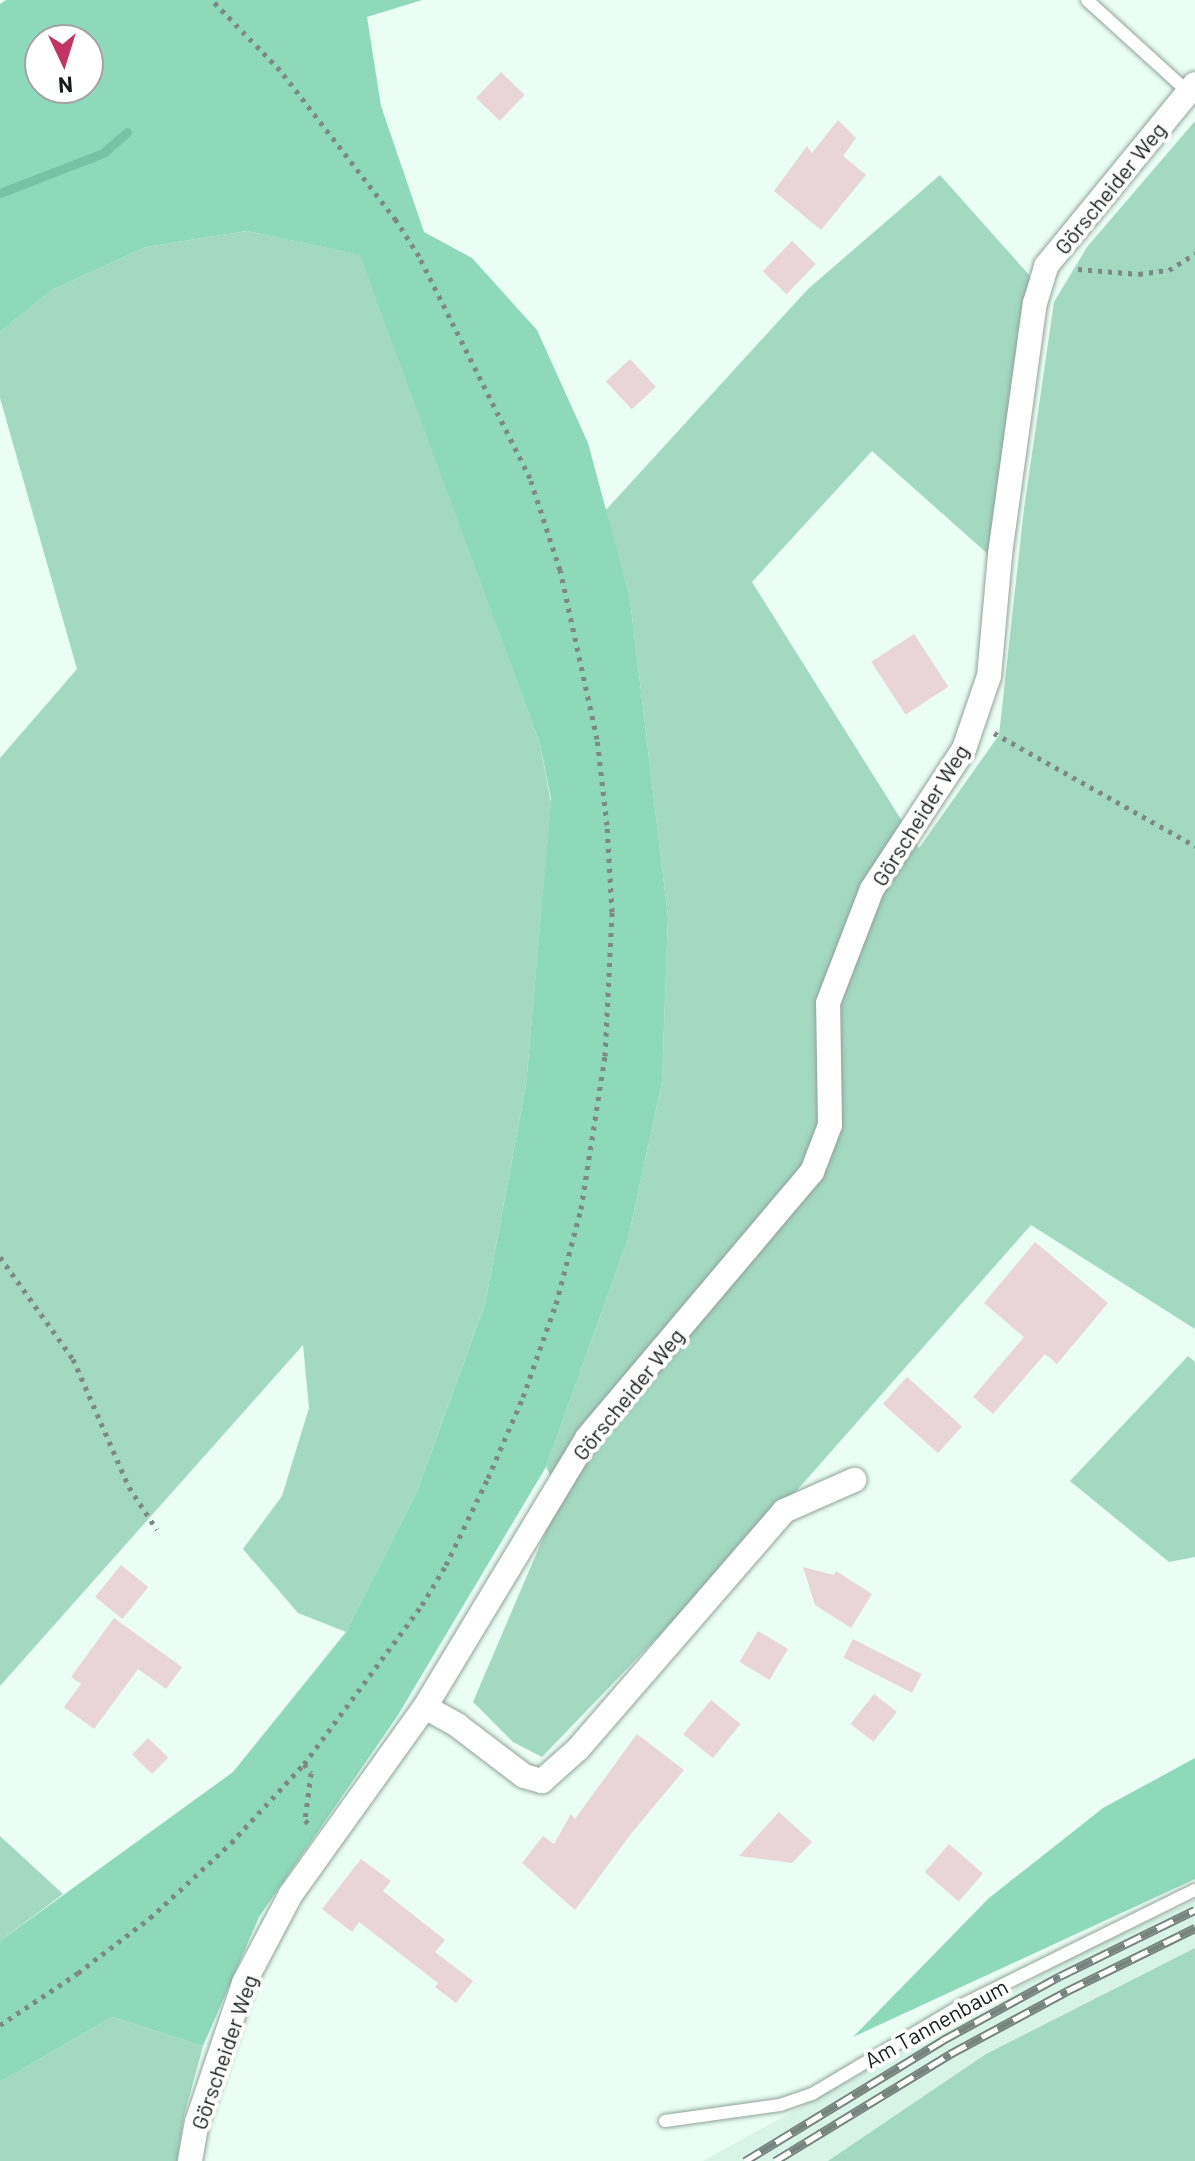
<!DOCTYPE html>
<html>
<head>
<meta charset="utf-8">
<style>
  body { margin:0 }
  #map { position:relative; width:1195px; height:2161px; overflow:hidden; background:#eafef5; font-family:Barlow,sans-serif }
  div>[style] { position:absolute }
  .built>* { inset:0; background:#d8f4e7 }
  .green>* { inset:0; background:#a3d8c1 }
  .forest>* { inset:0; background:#8fd9bb }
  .stream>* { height:9px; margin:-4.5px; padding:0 4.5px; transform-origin:4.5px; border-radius:4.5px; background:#78c2a5 }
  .building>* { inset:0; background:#e9d4d8; transform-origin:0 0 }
  .path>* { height:5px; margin-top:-2.5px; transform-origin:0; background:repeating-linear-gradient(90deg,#7c8984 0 4px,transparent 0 10px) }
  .roads { filter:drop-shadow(0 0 2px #90a29a) drop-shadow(0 0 2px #90a29a) }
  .service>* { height:12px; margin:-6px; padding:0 6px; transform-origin:6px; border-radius:6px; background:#fff }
  .minor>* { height:24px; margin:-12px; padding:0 12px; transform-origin:12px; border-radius:12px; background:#fff }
  .rail>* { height:9px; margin-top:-4.5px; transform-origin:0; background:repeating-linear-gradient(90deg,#fff 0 18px,#77837e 0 36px); box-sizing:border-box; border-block:2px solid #77837e }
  span { translate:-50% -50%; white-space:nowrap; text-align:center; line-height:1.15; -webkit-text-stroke:8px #fff; paint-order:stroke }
  .street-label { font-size:22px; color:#161c1a }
  .north { position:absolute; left:24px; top:24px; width:80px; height:80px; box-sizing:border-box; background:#fff; border:2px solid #a2a4a3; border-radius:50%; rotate:176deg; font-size:22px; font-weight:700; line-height:32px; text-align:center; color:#161c1a }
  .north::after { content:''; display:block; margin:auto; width:28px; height:36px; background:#c13464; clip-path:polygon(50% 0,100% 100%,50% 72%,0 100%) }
</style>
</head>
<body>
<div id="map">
  <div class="built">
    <i style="clip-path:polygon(1195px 1900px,1195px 1948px,986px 2054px,831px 2161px,703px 2161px,1082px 1952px)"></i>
  </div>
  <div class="green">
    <i style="clip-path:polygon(1195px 121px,1195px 1329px,1031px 1225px,776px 1514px,542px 1757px,513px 1742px,473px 1702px,561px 1496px,546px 1467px,628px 1239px,662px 1082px,668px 917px,630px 599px,605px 511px,808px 289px,940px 175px,1031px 277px,989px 555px,872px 451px,752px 582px,919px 848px,999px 735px,1024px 509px,1054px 302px,1087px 247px)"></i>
    <i style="clip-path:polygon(247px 231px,361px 255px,540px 744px,551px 803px,526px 1085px,485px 1304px,417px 1491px,346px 1632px,298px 1613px,243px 1549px,282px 1496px,309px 1408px,303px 1345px,0 1686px,0 758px,77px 669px,0 398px,0 332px,52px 290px,146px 247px)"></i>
    <i style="clip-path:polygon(1188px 1356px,1195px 1362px,1195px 1557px,1169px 1562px,1070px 1481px)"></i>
    <i style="clip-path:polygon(0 1836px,63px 1894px,0 1941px)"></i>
    <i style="clip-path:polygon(1195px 1948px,1195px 2161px,828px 2161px,986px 2054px)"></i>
    <i style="clip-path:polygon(112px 2017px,203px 2046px,184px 2116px,177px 2161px,0 2161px,0 2082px)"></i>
  </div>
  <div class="forest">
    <i style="clip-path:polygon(evenodd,6px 0,422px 0,367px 17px,381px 106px,424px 232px,472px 258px,537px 330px,588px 443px,630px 599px,668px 917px,662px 1082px,628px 1239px,546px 1467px,398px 1715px,259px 1917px,203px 2046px,112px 2017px,0 2082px,0 1941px,233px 1772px,346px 1632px,417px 1491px,485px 1304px,526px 1085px,551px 799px,540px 744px,360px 255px,247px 231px,146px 247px,52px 290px,0 332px,0 4px,6px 0,88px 40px,88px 88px,40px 88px,40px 40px,88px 40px)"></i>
    <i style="clip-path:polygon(1195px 1758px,1195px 1879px,853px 2037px,989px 1898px,1103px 1808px)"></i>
  </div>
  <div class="stream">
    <i style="left:0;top:193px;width:110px;rotate:-21.2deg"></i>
    <i style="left:103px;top:153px;width:32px;rotate:-41deg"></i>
  </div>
  <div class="building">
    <i style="left:501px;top:72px;width:33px;height:36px;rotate:44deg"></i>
    <i style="clip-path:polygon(838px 120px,856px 138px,843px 156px,866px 175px,821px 230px,774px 191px,807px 146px,812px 153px)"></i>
    <i style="left:792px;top:241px;width:33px;height:42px;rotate:44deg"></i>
    <i style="left:630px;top:359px;width:38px;height:33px;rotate:47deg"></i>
    <i style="left:914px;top:634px;width:63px;height:51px;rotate:57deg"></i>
    <i style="clip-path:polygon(1035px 1242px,1108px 1303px,1057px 1364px,1045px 1354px,993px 1414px,973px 1397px,1024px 1337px,984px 1303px)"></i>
    <i style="left:907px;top:1377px;width:74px;height:36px;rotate:42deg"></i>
    <i style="left:121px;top:1565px;width:35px;height:41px;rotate:39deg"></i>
    <i style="clip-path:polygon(803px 1567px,834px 1575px,836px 1571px,872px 1594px,851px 1628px,815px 1605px)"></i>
    <i style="clip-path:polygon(114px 1618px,182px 1667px,166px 1689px,138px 1669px,94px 1729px,64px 1707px,81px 1684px,71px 1677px)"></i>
    <i style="left:758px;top:1631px;width:35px;height:36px;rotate:31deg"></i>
    <i style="left:853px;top:1639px;width:77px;height:21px;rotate:27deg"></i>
    <i style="left:874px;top:1694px;width:29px;height:38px;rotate:38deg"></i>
    <i style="left:711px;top:1700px;width:38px;height:44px;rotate:39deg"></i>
    <i style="clip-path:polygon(637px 1734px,684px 1770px,630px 1835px,575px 1910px,522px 1863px,543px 1836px,554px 1844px,571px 1814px,575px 1819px)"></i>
    <i style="left:148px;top:1738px;width:28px;height:23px;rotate:44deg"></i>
    <i style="clip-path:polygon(779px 1812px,812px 1842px,792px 1863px,739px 1856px)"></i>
    <i style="left:949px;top:1844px;width:45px;height:37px;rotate:41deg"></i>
    <i style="clip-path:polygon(361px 1859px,391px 1881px,383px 1891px,445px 1940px,435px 1952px,473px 1981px,456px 2003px,435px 1987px,438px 1983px,359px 1922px,352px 1932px,322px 1909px)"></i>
  </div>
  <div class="path">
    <i style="left:1078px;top:269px;width:61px;rotate:4.7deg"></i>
    <i style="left:1139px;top:274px;width:30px;rotate:-8deg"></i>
    <i style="left:1169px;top:270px;width:31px;rotate:-32deg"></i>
    <i style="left:994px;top:733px;width:231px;rotate:29.3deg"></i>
    <i style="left:0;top:1257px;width:125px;rotate:54.4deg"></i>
    <i style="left:73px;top:1359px;width:140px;rotate:66.4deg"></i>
    <i style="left:129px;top:1487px;width:51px;rotate:56.9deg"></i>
    <i style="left:304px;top:1764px;width:11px;rotate:52deg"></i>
    <i style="left:311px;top:1773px;width:47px;rotate:97.3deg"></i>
    <i style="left:305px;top:1820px;width:8px;rotate:45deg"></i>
    <i style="left:0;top:2025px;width:94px;rotate:-33.7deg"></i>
    <i style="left:78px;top:1973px;width:91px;rotate:-37.4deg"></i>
    <i style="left:150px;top:1918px;width:110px;rotate:-42.8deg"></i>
    <i style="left:231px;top:1843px;width:108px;rotate:-47.3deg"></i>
    <i style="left:304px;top:1764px;width:198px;rotate:-53.4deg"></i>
    <i style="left:422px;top:1605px;width:47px;rotate:-59deg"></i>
    <i style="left:446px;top:1565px;width:97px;rotate:-64.2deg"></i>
    <i style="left:488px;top:1478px;width:88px;rotate:-66.6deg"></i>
    <i style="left:523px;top:1397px;width:99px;rotate:-70.5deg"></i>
    <i style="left:556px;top:1304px;width:98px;rotate:-75.3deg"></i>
    <i style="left:581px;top:1209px;width:155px;rotate:-81.1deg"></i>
    <i style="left:605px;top:1056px;width:144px;rotate:-87.2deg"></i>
    <i style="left:612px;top:912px;width:87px;rotate:-93.3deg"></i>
    <i style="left:607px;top:825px;width:87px;rotate:-96.6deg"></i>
    <i style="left:597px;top:739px;width:173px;rotate:-102.3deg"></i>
    <i style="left:560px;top:570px;width:97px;rotate:-108.1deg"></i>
    <i style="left:530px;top:478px;width:248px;rotate:-116.6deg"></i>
    <i style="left:419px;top:256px;width:43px;rotate:-122.6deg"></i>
    <i style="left:396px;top:220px;width:190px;rotate:-127.7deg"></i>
    <i style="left:280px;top:70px;width:98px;rotate:-134.2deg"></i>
  </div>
  <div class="roads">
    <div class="service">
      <i style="left:1087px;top:0;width:137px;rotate:42.3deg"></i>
      <i style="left:665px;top:2121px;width:116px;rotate:-7.9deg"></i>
      <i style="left:780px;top:2105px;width:34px;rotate:-19deg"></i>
      <i style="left:812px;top:2094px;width:174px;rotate:-30.7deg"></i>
      <i style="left:962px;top:2005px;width:260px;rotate:-26.3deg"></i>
    </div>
    <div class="minor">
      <i style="left:425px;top:1707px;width:37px;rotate:29deg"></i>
      <i style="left:457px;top:1725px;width:84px;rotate:37.3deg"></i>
      <i style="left:524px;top:1776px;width:19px;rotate:16deg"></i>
      <i style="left:542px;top:1781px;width:48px;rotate:-41.6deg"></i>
      <i style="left:578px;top:1749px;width:315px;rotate:-49.1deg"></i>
      <i style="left:784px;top:1511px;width:77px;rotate:-23.9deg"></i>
      <i style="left:190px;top:2161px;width:40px;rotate:-80deg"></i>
      <i style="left:197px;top:2122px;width:147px;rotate:-71.3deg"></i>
      <i style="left:244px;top:1983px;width:101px;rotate:-62.2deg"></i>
      <i style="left:291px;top:1894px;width:230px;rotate:-54.4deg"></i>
      <i style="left:425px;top:1707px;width:314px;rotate:-58.9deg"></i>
      <i style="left:587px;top:1438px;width:348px;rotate:-49.8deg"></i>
      <i style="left:812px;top:1172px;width:50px;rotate:-69deg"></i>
      <i style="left:830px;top:1125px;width:122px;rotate:-90.9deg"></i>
      <i style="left:828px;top:1003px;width:122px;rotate:-68.9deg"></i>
      <i style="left:872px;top:889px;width:168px;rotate:-56.7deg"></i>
      <i style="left:964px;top:749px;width:77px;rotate:-71.1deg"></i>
      <i style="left:989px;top:676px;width:122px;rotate:-84.8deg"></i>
      <i style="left:1000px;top:554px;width:253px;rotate:-82.1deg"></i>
      <i style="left:1035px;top:303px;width:39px;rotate:-73deg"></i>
      <i style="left:1046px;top:266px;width:235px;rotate:-50.7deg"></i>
    </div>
  </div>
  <div class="rail">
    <i style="left:745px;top:2161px;width:232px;rotate:-31.4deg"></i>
    <i style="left:943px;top:2040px;width:133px;rotate:-28.7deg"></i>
    <i style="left:1060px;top:1976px;width:150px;rotate:-26.1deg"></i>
    <i style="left:775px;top:2161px;width:205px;rotate:-31.4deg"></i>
    <i style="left:950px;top:2054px;width:133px;rotate:-28.3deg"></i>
    <i style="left:1067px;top:1991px;width:143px;rotate:-26.2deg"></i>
  </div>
  <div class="street-label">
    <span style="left:1110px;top:188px;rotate:-51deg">Görscheider Weg</span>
    <span style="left:920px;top:815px;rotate:-58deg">Görscheider Weg</span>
    <span style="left:628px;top:1394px;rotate:-51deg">Görscheider Weg</span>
    <span style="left:936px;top:2023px;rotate:-29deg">Am Tannenbaum</span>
    <span style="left:224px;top:2052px;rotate:-71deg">Görscheider Weg</span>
  </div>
  <div class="north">N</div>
</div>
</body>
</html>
